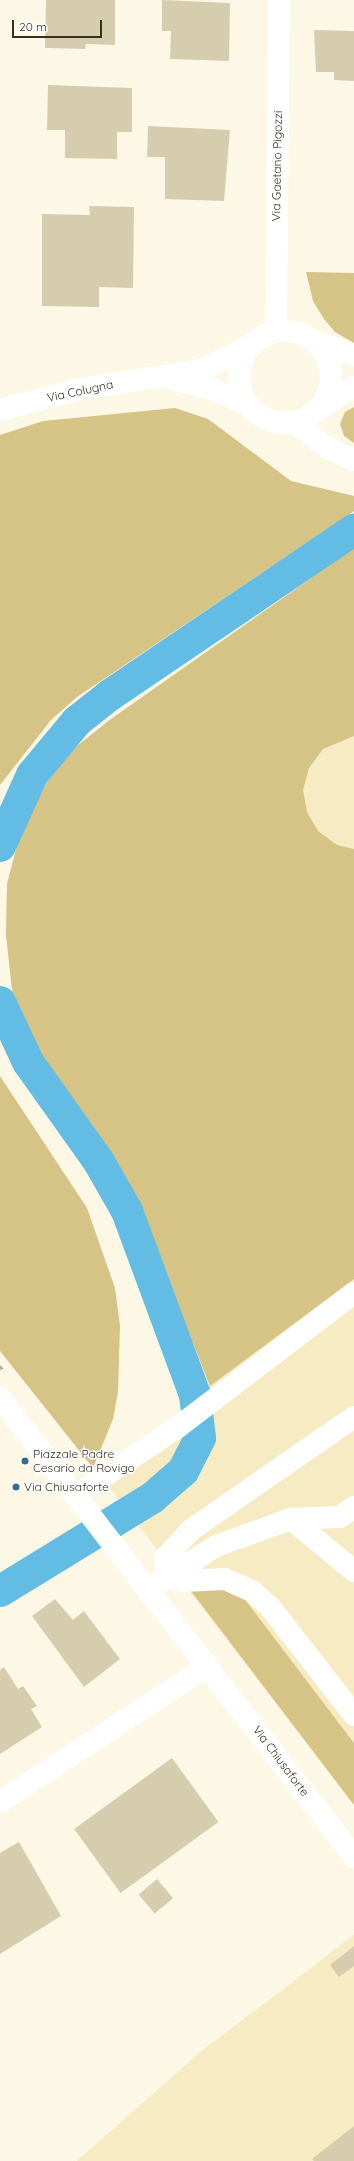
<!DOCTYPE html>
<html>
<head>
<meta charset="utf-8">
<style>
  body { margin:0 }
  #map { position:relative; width:354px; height:2161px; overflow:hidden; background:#fdf8e5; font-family:Quicksand,sans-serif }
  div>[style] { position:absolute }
  .built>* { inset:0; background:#f7ebc4 }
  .green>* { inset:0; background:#d6c386 }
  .canal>* { height:32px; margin:-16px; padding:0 16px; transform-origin:16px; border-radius:16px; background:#62bce4 }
  .building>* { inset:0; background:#d6cdaf; transform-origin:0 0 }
  .path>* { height:2.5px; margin-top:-1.25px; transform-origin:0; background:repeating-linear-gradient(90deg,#b1ac9c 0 4px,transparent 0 6px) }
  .minor>* { height:22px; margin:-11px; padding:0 11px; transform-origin:11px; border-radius:11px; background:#fff }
  .minor>.ring { margin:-11px; padding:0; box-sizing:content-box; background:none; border:22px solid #fff; border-radius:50% }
  .dots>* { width:11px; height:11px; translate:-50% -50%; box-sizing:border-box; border:2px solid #fff; border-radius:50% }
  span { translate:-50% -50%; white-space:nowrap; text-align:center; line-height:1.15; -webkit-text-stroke:3px #fff; paint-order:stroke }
  .street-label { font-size:12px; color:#343024 }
  .poi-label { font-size:12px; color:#343024 }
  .left { translate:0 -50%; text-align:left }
  .scale { position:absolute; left:12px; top:20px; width:90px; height:18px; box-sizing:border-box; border:2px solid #343024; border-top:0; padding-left:5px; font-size:12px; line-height:14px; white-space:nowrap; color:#343024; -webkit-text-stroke:3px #fff; paint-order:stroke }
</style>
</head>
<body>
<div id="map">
  <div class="built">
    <i style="clip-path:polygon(354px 548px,354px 1805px,102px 1478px,210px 1386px,133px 1193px,26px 1030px,12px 990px,6px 935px,7px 884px,19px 838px,38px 795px,68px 753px,111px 719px)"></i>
    <i style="clip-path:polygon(354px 1935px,354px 2161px,77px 2161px,199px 2053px)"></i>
  </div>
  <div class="green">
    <i style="clip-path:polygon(306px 272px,354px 273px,354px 343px,335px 332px,324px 319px,313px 301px)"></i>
    <i style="clip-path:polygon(354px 407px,354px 443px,344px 436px,340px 424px,345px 412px)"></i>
    <i style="clip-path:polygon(175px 408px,208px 419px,291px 481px,354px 496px,354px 511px,77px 697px,51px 720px,0 785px,0 435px,43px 421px)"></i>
    <i style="clip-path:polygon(354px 548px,354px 736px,323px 749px,309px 768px,303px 790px,307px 812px,318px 831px,337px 845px,354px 849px,354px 1279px,210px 1386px,133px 1193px,26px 1030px,12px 990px,6px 935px,7px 884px,19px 838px,38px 795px,68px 753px,111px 719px)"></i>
    <i style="clip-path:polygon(0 1076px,87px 1208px,115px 1288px,120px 1326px,118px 1392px,113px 1419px,93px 1468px,0 1351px)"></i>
    <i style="clip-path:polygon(225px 1589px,240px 1593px,354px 1743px,354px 1805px,191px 1591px)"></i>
  </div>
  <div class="canal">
    <i style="left:0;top:846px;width:78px;rotate:-65.7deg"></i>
    <i style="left:32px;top:775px;width:70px;rotate:-50.2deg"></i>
    <i style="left:77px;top:721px;width:42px;rotate:-38.2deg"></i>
    <i style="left:110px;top:695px;width:295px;rotate:-34.1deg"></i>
    <i style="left:0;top:1002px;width:66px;rotate:65deg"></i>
    <i style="left:28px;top:1062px;width:123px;rotate:54.6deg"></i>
    <i style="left:99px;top:1162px;width:56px;rotate:60.3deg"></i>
    <i style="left:127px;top:1211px;width:196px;rotate:69.7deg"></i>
    <i style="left:195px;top:1395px;width:43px;rotate:83.4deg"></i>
    <i style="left:200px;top:1438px;width:37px;rotate:117deg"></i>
    <i style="left:183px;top:1471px;width:41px;rotate:138.9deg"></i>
    <i style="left:152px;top:1498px;width:178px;rotate:148.5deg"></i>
  </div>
  <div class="building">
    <i style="clip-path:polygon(46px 0,115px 0,115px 45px,86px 44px,85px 49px,45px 48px)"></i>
    <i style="clip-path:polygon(162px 0,230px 3px,229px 61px,170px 59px,171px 31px,162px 31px)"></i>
    <i style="clip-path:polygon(314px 30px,354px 31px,354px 81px,334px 80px,334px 72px,316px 72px)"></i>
    <i style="clip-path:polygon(48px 85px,132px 88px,132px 132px,117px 132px,117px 159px,65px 158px,65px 130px,47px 130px)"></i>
    <i style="clip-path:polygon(148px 126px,230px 130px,224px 201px,165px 199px,165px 157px,147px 157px)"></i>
    <i style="clip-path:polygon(89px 206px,134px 207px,133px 288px,99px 287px,99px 307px,42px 306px,42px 214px,90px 215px)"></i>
    <i style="clip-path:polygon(55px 1599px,73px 1620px,84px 1611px,120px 1659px,84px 1687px,32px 1616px)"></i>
    <i style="clip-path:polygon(4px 1667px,18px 1689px,23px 1686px,37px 1706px,31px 1709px,42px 1727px,0 1754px,0 1670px)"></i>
    <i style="left:172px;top:1758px;width:79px;height:121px;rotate:54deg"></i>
    <i style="clip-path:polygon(19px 1842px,61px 1916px,0 1954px,0 1853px)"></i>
    <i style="left:157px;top:1879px;width:25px;height:24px;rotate:50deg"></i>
    <i style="clip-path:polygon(354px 1946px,354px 1966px,339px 1977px,330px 1965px)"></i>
    <i style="clip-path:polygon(354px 2126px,354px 2161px,314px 2161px,312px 2159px)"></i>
  </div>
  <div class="path">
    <i style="left:0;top:1366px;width:6px;rotate:51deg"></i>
  </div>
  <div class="minor">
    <i class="ring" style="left:239px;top:331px;width:70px;height:70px"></i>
    <i style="left:276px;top:332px;width:332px;rotate:-89.5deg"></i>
    <i style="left:312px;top:340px;width:45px;rotate:19.7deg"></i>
    <i style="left:171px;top:379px;width:42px;rotate:13.7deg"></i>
    <i style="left:212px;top:389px;width:39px;rotate:23deg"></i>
    <i style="left:319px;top:408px;width:41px;rotate:-31deg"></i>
    <i style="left:0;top:410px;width:83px;rotate:-14.7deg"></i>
    <i style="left:80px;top:389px;width:123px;rotate:-8.9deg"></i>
    <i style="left:202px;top:370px;width:56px;rotate:-27.5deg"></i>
    <i style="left:293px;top:422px;width:44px;rotate:36.6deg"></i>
    <i style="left:328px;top:448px;width:29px;rotate:25deg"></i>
    <i style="left:0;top:1398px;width:580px;rotate:52.36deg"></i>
    <i style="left:354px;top:1417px;width:198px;rotate:145.3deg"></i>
    <i style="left:191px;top:1530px;width:38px;rotate:133deg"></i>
    <i style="left:165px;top:1558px;width:19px;rotate:84deg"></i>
    <i style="left:167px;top:1577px;width:16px;rotate:14deg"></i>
    <i style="left:183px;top:1581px;width:42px;rotate:-2.7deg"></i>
    <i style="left:225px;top:1579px;width:30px;rotate:24deg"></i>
    <i style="left:252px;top:1591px;width:24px;rotate:42deg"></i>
    <i style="left:270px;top:1607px;width:137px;rotate:52.1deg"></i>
    <i style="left:76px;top:1495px;width:123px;rotate:-33.7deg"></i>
    <i style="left:178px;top:1427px;width:221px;rotate:-37.3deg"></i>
    <i style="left:291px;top:1519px;width:82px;rotate:39.5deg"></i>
    <i style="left:158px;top:1583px;width:69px;rotate:-32.5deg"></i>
    <i style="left:216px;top:1546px;width:80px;rotate:-19.8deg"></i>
    <i style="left:291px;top:1519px;width:49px;rotate:-2.3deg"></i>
    <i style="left:340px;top:1517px;width:17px;rotate:-36deg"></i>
    <i style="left:0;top:1802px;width:249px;rotate:-33.2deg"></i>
  </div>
  <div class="dots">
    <i style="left:25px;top:1461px;background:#356e87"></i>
    <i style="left:16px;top:1487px;background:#356e87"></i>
  </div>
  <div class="street-label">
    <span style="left:277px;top:166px;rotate:-89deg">Via Gaetano Pigozzi</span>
    <span style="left:80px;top:391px;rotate:-12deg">Via Colugna</span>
    <span style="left:281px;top:1761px;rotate:53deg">Via Chiusaforte</span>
  </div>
  <div class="poi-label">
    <span class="left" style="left:33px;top:1461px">Piazzale Padre<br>Cesario da Rovigo</span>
    <span class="left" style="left:24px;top:1487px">Via Chiusaforte</span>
  </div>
  <div class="scale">20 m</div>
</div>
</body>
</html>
